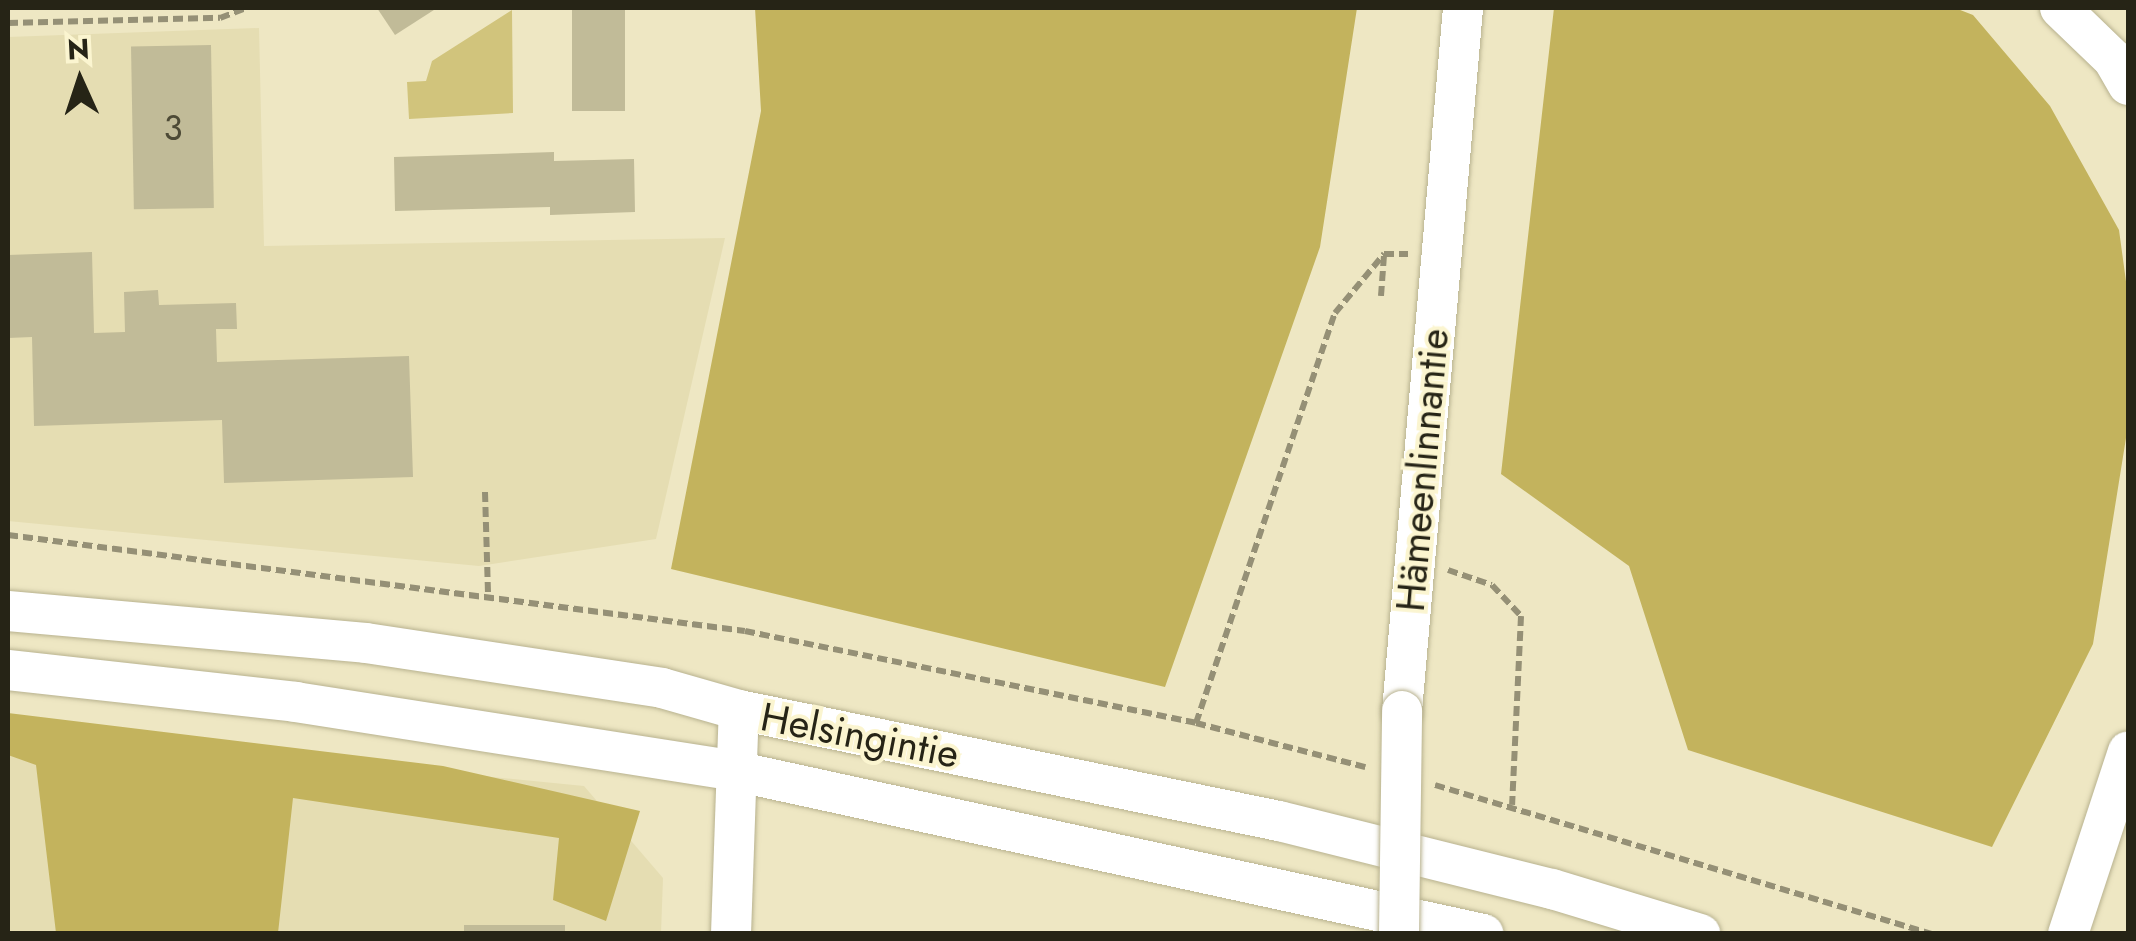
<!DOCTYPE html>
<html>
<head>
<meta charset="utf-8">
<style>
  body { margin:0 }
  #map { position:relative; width:2136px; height:941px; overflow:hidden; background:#eee7c3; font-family:Jost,sans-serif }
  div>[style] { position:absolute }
  .built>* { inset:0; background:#e5ddb2 }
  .green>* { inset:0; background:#d1c47c }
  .forest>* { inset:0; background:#c3b35d }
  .building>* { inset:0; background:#c1bb98; transform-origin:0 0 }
  .path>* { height:6px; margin-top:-3px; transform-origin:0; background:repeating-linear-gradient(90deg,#959076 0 10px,transparent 0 15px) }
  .roads { filter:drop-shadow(0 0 2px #b8b28f) drop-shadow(0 0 2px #b8b28f) }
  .secondary>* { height:40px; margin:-20px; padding:0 20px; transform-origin:20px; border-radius:20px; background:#fff }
  .bridges { filter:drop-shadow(0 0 2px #b8b28f) drop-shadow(0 0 2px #b8b28f) }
  .secondary-bridge>* { height:40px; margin:-20px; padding:0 20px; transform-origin:20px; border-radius:20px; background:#fff }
  span { translate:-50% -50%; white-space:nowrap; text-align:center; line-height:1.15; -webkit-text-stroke:8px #fbf5d0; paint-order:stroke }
  .number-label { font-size:35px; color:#4d4a36 }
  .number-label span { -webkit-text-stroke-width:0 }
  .street-label { font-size:40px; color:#262416 }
  .frame { position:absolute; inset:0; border:10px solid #262416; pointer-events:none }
  .north { position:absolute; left:30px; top:30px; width:100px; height:100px; -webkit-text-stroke:8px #fbf5d0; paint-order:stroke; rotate:357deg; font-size:28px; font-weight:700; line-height:40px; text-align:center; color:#262416 }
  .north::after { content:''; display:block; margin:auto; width:35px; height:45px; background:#262416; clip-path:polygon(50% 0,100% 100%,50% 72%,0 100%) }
</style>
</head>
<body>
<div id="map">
  <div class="built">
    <i style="clip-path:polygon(259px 28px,264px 246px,725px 238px,656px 539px,479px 566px,8px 521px,8px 37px)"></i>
    <i style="clip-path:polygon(8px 729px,584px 786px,663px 878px,661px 933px,8px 933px)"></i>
  </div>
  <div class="green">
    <i style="clip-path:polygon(512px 10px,513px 113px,409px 119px,407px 82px,426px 81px,432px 61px)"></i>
  </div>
  <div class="forest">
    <i style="clip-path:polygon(755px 8px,1357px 8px,1320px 247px,1165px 687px,671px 569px,761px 111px)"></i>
    <i style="clip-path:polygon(1554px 8px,1955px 8px,1973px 15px,2050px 106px,2119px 230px,2128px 296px,2126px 438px,2093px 644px,1992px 847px,1688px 750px,1629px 566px,1501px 474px)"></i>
    <i style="clip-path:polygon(8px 713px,443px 766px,640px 811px,606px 921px,553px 900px,559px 838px,293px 798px,278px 933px,56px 933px,36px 765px,8px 755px)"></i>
  </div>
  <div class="building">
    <i style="clip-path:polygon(377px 8px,437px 8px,395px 35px)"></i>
    <i style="left:572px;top:8px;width:53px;height:103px"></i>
    <i style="left:211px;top:45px;width:163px;height:80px;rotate:89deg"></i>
    <i style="clip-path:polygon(554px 152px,554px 161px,634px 159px,635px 212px,550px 215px,550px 207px,395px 211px,394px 157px)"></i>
    <i style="clip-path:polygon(92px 252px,94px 333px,125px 332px,124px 292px,158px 290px,159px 305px,236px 303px,237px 329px,216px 329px,217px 362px,409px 356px,413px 477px,224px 483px,222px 420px,34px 426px,32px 337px,8px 338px,8px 255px)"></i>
    <i style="left:464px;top:925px;width:101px;height:9px"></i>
  </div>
  <div class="path">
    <i style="left:8px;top:23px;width:212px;rotate:-1.4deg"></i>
    <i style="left:220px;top:18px;width:28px;rotate:-21deg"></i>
    <i style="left:1381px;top:296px;width:41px;rotate:-85.8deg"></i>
    <i style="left:485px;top:492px;width:103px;rotate:88.3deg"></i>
    <i style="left:8px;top:535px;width:743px;rotate:7.42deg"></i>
    <i style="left:745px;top:631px;width:460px;rotate:11.5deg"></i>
    <i style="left:1196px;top:723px;width:175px;rotate:14.6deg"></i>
    <i style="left:1448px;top:570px;width:46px;rotate:18.8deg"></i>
    <i style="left:1492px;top:585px;width:42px;rotate:46.9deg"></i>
    <i style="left:1521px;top:616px;width:189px;rotate:92.7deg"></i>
    <i style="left:1196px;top:723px;width:433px;rotate:-71.3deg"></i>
    <i style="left:1335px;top:313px;width:77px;rotate:-50.3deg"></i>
    <i style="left:1384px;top:254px;width:24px"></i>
    <i style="left:1435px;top:785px;width:519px;rotate:16.69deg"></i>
  </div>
  <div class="roads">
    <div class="secondary">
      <i style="left:2060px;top:8px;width:74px;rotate:43.9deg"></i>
      <i style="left:2113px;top:59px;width:30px;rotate:60deg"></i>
      <i style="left:8px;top:611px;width:359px;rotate:5.1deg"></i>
      <i style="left:366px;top:643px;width:299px;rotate:8.6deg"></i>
      <i style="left:662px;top:688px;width:80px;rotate:15.9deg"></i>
      <i style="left:739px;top:710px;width:551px;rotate:11.62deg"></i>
      <i style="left:1279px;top:821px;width:281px;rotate:14deg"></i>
      <i style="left:1552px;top:889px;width:155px;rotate:16.9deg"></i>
      <i style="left:8px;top:670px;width:290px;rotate:6.3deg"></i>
      <i style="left:296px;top:702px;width:444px;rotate:8.9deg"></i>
      <i style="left:735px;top:771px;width:766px;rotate:12.29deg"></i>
      <i style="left:1402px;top:711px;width:706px;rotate:-85.04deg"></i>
      <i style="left:731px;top:934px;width:224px;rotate:-88deg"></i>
      <i style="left:2068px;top:934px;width:192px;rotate:-71.8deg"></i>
    </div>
  </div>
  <div class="bridges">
    <div class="secondary-bridge">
      <i style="left:1399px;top:934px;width:223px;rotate:-89.2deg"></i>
    </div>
  </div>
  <div class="number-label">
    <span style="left:173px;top:128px">3</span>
  </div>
  <div class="street-label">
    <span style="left:1422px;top:470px;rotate:-85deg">Hämeenlinnantie</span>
    <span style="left:860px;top:735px;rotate:11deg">Helsingintie</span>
  </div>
  <div class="frame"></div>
  <div class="north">N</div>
</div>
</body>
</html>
